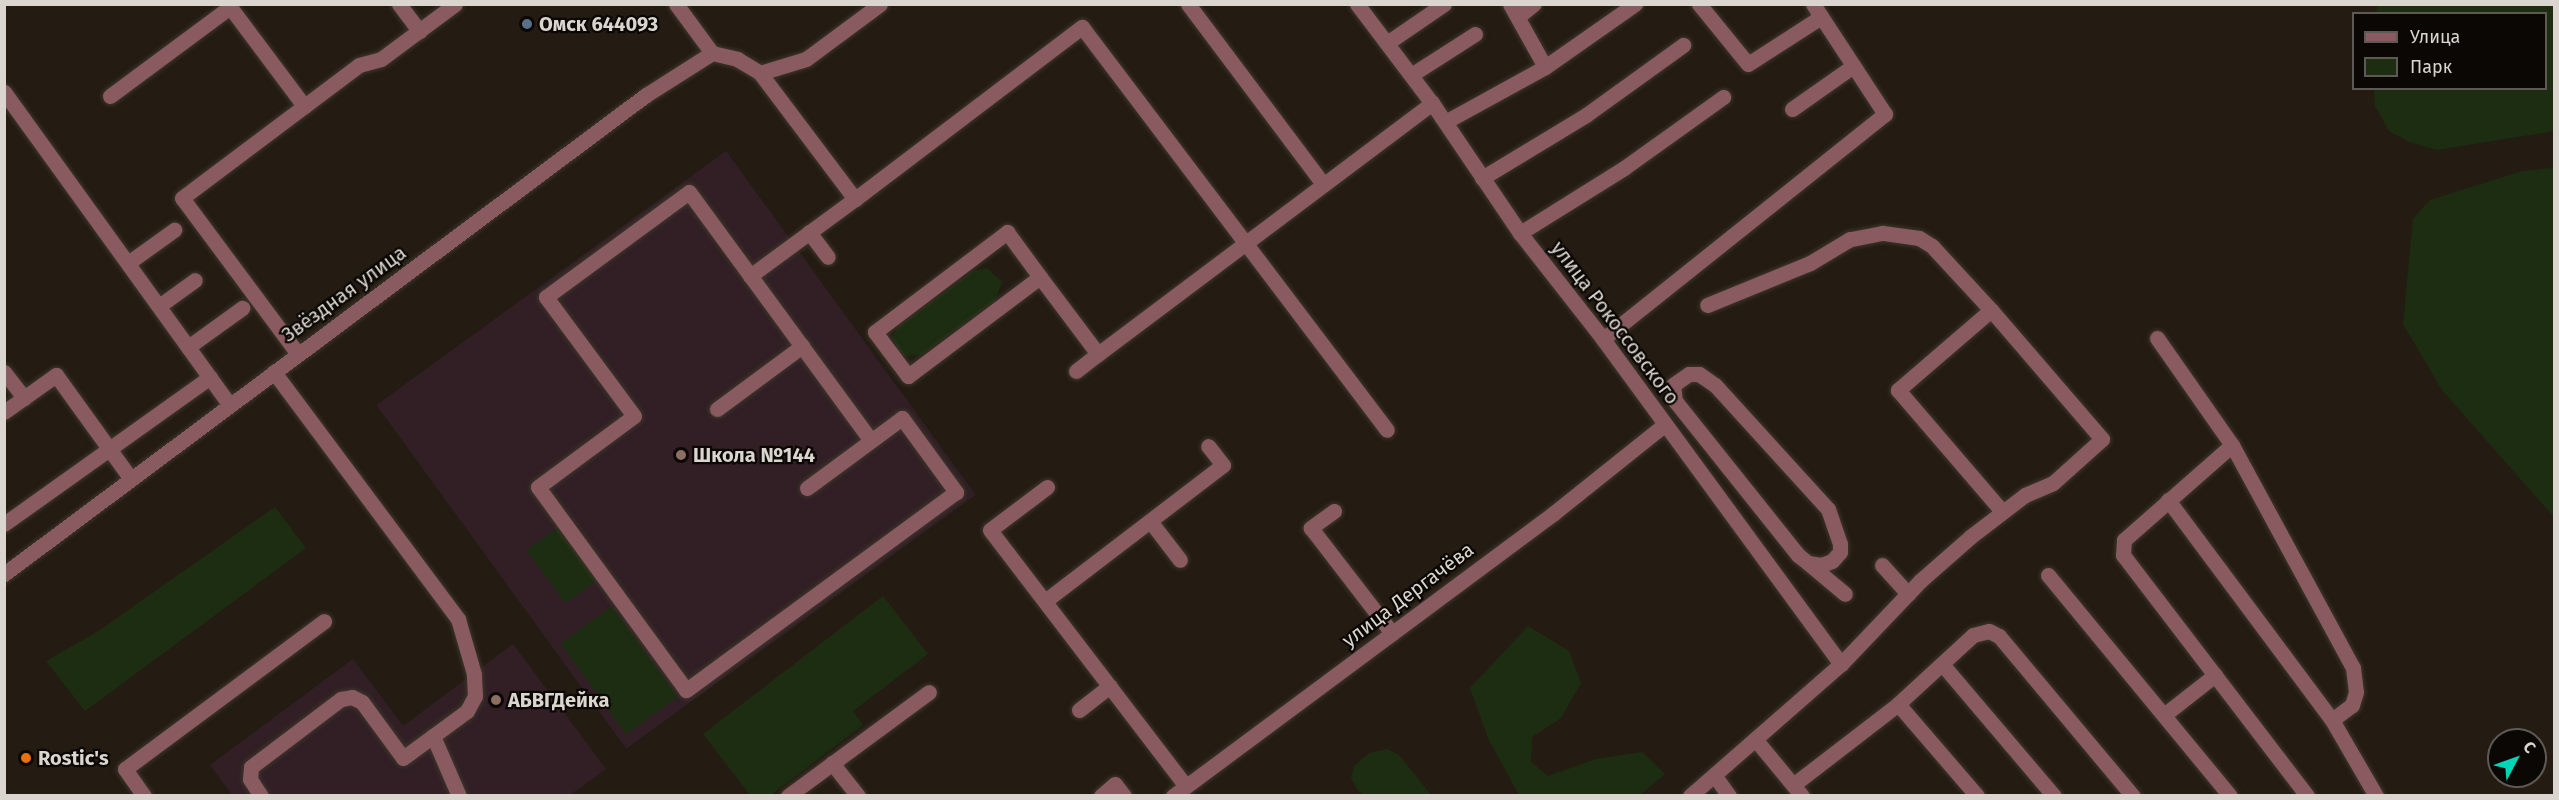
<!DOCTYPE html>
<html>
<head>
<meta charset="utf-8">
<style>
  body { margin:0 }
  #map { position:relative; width:2559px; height:800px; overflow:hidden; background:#241c12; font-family:"Fira Sans",sans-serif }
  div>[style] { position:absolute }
  .education>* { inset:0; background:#311f25; transform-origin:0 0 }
  .green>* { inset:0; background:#1d2d11; transform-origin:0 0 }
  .roads { filter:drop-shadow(0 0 2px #3e362c) drop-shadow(0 0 2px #3e362c) }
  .minor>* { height:15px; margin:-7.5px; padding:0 7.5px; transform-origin:7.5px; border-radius:7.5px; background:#895b60 }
  .dots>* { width:16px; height:16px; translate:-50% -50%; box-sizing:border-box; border:3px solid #0b0704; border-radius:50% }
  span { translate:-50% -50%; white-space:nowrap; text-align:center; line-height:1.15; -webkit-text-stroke:4.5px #0b0704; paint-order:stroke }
  .poi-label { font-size:20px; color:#dbd5cf; font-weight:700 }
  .left { translate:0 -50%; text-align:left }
  .street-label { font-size:20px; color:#dbd5cf }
  .frame { position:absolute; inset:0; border:6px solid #dbd5cf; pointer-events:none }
  .legend { position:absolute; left:2352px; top:12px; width:195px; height:78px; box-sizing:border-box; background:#0b0704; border:2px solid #5e5955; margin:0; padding:8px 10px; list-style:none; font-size:18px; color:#dbd5cf }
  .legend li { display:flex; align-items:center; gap:12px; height:30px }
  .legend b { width:30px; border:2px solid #5e5955 }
  .north { position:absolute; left:2487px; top:728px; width:60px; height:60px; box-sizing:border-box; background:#0b0704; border:2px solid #5e5955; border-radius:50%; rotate:49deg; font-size:16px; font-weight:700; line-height:24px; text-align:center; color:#dbd5cf }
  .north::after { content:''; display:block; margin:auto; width:21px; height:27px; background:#00d5b7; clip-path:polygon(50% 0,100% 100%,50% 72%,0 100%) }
</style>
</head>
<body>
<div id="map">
  <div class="education">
    <i style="left:726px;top:151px;width:425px;height:432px;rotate:54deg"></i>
    <i style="clip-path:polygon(513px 644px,606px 769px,570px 795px,233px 796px,210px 765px,353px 659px,403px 726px)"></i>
  </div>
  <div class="green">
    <i style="clip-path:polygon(2377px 5px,2554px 5px,2554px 131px,2437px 150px,2409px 142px,2389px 131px,2375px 106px,2374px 89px,2546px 88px,2546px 14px,2376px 13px)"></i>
    <i style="clip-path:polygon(2554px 168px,2554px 517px,2442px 390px,2403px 324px,2413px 219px,2430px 200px,2522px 171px)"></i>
    <i style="clip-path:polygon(987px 268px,1002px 282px,995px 301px,921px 355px,900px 356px,892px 337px,899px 325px,973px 271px)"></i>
    <i style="clip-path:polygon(275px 507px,306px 548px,85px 711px,46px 661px,97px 632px)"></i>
    <i style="left:558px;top:527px;width:66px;height:39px;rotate:54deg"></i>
    <i style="clip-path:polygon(883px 596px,928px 654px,853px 711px,863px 725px,771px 795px,750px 795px,703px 734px)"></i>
    <i style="left:612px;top:606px;width:112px;height:64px;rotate:54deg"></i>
    <i style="clip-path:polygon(1528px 626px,1569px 651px,1581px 683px,1561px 718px,1532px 737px,1531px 762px,1548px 776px,1596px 759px,1642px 752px,1665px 774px,1640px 795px,1519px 795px,1488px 738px,1470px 688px)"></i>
    <i style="clip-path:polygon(1387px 749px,1399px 755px,1431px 795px,1365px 795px,1358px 791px,1351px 778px,1354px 766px,1369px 753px)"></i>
  </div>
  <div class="roads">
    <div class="minor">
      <i style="left:399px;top:4px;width:34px;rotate:53deg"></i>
      <i style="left:676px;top:4px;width:61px;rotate:53.7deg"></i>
      <i style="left:712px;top:53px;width:26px;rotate:13deg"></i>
      <i style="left:737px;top:59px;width:27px;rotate:31deg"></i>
      <i style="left:760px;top:73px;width:158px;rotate:53deg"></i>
      <i style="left:855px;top:199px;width:285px;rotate:-37.2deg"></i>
      <i style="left:1082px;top:27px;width:505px;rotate:52.88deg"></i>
      <i style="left:1188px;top:4px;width:225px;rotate:53.1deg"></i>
      <i style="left:1357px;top:4px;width:124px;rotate:52.9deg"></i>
      <i style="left:1432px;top:103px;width:157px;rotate:55.9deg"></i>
      <i style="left:1520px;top:233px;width:135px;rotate:51.9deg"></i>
      <i style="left:1603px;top:339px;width:403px;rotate:53.8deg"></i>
      <i style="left:1510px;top:4px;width:72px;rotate:60.9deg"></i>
      <i style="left:1699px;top:4px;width:77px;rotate:50.8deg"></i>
      <i style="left:1748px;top:64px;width:87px;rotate:-32.8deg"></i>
      <i style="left:1519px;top:16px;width:19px;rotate:-39deg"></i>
      <i style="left:1387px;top:43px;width:69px;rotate:-34.4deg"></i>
      <i style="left:760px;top:73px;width:48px;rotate:-16.9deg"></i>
      <i style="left:806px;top:59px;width:92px;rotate:-36.6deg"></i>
      <i style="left:1411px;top:75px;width:76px;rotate:-32.6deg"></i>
      <i style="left:4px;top:92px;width:386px;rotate:54.2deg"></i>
      <i style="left:110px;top:96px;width:149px;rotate:-36.6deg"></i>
      <i style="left:230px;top:7px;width:124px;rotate:53.2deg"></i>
      <i style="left:1792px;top:109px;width:75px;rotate:-35.2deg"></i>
      <i style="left:1445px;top:122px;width:114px;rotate:-28.8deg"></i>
      <i style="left:1545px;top:67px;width:110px;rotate:-35deg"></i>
      <i style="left:1482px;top:178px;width:122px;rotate:-31.2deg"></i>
      <i style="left:1586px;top:115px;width:120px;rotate:-35.8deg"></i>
      <i style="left:809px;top:232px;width:31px;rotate:53deg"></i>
      <i style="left:1520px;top:233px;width:123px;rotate:-32deg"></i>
      <i style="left:1624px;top:168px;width:122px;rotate:-35.6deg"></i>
      <i style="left:128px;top:263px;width:57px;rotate:-35.7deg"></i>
      <i style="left:750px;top:276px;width:130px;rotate:-36.3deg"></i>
      <i style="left:1040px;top:277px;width:165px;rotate:143.1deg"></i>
      <i style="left:908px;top:376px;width:55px;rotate:-126.9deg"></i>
      <i style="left:875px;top:332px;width:166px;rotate:-37.1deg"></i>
      <i style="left:1007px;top:232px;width:56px;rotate:53.7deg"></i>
      <i style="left:1040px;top:277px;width:96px;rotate:53deg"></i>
      <i style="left:1098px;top:354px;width:418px;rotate:-36.9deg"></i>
      <i style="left:159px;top:306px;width:44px;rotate:-35.8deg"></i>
      <i style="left:1991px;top:310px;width:123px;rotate:139.3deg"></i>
      <i style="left:1898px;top:390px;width:158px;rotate:49.4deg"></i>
      <i style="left:2157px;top:338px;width:131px;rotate:55deg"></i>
      <i style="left:2232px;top:445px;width:254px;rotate:61.5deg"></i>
      <i style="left:2353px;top:668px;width:24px;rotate:83deg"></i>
      <i style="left:2356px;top:692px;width:14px;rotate:107deg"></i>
      <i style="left:2352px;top:705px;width:25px;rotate:143deg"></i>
      <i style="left:1603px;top:339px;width:361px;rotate:-38.6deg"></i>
      <i style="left:1885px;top:114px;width:131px;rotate:-123.2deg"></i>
      <i style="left:188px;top:347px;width:67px;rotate:-35.8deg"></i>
      <i style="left:298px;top:354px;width:194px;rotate:-126.6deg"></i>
      <i style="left:182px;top:198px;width:221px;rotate:-36.9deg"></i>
      <i style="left:359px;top:65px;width:23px;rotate:-15deg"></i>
      <i style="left:381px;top:59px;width:92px;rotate:-36.6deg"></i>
      <i style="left:1076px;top:371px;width:28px;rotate:-38deg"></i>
      <i style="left:4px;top:372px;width:33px;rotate:52deg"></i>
      <i style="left:1689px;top:374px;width:10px"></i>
      <i style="left:1699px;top:374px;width:19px;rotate:35deg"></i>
      <i style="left:1715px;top:385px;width:168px;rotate:47.7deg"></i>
      <i style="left:1828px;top:509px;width:37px;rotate:71deg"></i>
      <i style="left:1840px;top:544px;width:8px;rotate:90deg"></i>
      <i style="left:1840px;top:552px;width:12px;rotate:132deg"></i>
      <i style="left:1832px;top:561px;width:12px;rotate:160deg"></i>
      <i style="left:1821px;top:565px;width:13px;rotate:-171deg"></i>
      <i style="left:1808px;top:563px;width:13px;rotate:-141deg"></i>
      <i style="left:1798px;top:555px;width:197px;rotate:-128.6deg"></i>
      <i style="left:1675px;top:401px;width:16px;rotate:-97deg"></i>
      <i style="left:1673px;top:385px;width:19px;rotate:-35deg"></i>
      <i style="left:717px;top:409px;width:106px;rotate:-36.5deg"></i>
      <i style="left:4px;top:412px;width:64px;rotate:-35.4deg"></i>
      <i style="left:56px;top:375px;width:128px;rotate:54.2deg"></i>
      <i style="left:2232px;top:445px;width:144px;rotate:138.7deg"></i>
      <i style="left:2124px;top:540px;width:15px;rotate:94deg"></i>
      <i style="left:2123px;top:555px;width:303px;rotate:52.6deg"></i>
      <i style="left:1047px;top:487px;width:71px;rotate:143deg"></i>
      <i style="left:990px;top:530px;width:322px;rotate:52.6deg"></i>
      <i style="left:807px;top:488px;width:118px;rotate:-36.4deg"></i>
      <i style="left:902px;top:418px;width:92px;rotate:53.9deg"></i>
      <i style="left:956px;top:492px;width:335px;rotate:143.7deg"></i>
      <i style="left:686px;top:690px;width:251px;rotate:-126.1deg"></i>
      <i style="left:538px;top:487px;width:119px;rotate:-36.5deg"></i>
      <i style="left:634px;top:416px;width:148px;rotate:-126.5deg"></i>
      <i style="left:546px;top:297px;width:177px;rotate:-36.3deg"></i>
      <i style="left:689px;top:192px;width:308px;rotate:53.8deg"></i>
      <i style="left:2168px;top:500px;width:274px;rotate:53.3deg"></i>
      <i style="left:2332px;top:720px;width:88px;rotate:59.9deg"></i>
      <i style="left:1334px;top:511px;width:29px;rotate:144deg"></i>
      <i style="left:1311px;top:528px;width:133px;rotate:52.4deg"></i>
      <i style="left:1150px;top:521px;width:49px;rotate:52.4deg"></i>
      <i style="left:4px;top:524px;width:253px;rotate:-35.5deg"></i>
      <i style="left:1808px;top:563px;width:48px;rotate:40deg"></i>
      <i style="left:1882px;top:565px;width:39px;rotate:48deg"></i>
      <i style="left:4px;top:574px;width:801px;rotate:-36.73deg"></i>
      <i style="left:646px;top:95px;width:78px;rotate:-32.5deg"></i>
      <i style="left:2048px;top:575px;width:286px;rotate:50.5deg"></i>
      <i style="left:1045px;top:601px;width:224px;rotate:-37.4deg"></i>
      <i style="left:1223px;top:465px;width:24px;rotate:-128deg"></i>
      <i style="left:1942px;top:664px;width:173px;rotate:49.7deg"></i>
      <i style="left:1898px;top:704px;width:121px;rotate:49.3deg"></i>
      <i style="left:1079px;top:710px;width:39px;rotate:-38deg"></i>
      <i style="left:2164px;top:715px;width:65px;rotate:-38.1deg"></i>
      <i style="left:433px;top:736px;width:65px;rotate:66.6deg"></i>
      <i style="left:1755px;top:739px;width:74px;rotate:50.5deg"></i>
      <i style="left:832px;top:763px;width:42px;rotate:51.8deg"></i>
      <i style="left:1714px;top:775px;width:26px;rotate:54deg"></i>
      <i style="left:1793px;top:785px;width:133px;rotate:-37.6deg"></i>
      <i style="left:1898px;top:704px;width:102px;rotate:-42.6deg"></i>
      <i style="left:1973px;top:635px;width:16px;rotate:-14deg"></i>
      <i style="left:1989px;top:631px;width:11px;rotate:27deg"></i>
      <i style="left:1999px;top:636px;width:209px;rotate:50.1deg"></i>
      <i style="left:144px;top:796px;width:33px;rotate:-125deg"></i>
      <i style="left:125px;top:769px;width:248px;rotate:-36.6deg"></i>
      <i style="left:261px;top:796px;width:20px;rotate:-123deg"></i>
      <i style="left:250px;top:779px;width:12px;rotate:-85deg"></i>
      <i style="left:251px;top:767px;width:113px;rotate:-37.1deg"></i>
      <i style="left:341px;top:699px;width:11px;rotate:-10deg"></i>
      <i style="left:352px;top:697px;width:11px;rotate:27deg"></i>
      <i style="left:362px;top:702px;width:69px;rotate:53.8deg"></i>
      <i style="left:403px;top:758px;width:79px;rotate:-36.3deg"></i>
      <i style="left:467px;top:711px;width:17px;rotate:-62deg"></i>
      <i style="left:475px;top:696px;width:22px;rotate:-93deg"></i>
      <i style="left:474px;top:674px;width:57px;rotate:-106.2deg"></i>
      <i style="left:458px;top:619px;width:308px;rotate:-126.7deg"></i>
      <i style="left:788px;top:796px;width:175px;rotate:-36.4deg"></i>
      <i style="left:1101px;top:796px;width:18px;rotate:-41deg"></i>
      <i style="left:1115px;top:784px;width:15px;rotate:53deg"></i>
      <i style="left:1173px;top:796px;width:475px;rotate:-36.6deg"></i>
      <i style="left:1554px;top:513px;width:142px;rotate:-38.7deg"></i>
      <i style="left:1690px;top:796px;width:201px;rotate:-41.2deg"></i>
      <i style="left:1841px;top:664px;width:115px;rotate:-46.4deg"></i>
      <i style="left:1920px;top:581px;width:67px;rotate:-41.3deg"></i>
      <i style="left:1970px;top:537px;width:69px;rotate:-37.4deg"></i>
      <i style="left:2025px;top:495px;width:30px;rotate:-23deg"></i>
      <i style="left:2053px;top:483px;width:66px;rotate:-41.9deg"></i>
      <i style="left:2102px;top:439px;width:170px;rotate:-130.7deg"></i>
      <i style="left:1991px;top:310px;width:87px;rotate:-132.7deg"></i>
      <i style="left:1932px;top:246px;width:15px;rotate:-148deg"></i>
      <i style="left:1919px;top:238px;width:37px;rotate:-172deg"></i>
      <i style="left:1882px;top:233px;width:33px;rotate:169deg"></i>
      <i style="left:1850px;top:239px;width:47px;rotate:149deg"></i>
      <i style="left:1810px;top:263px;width:111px;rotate:157.8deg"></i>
    </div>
  </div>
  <div class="dots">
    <i style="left:527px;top:24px;background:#5c6f8a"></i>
    <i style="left:681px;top:455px;background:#8d6e63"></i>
    <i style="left:496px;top:700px;background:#8d6e63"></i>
    <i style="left:26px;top:758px;background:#e8710a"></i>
  </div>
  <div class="poi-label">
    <span class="left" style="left:539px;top:24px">Омск 644093</span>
    <span class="left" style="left:693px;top:455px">Школа №144</span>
    <span class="left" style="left:508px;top:700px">АБВГДейка</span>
    <span class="left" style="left:38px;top:758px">Rostic's</span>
  </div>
  <div class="street-label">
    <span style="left:344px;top:294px;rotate:-36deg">Звёздная улица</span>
    <span style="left:1615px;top:323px;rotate:53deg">улица Рокоссовского</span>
    <span style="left:1408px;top:595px;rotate:-37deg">улица Дергачёва</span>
  </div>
  <div class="frame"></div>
  <ul class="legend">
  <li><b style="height:8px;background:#895b60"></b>Улица</li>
  <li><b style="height:16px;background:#1d2d11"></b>Парк</li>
  </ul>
  <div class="north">С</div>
</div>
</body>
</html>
